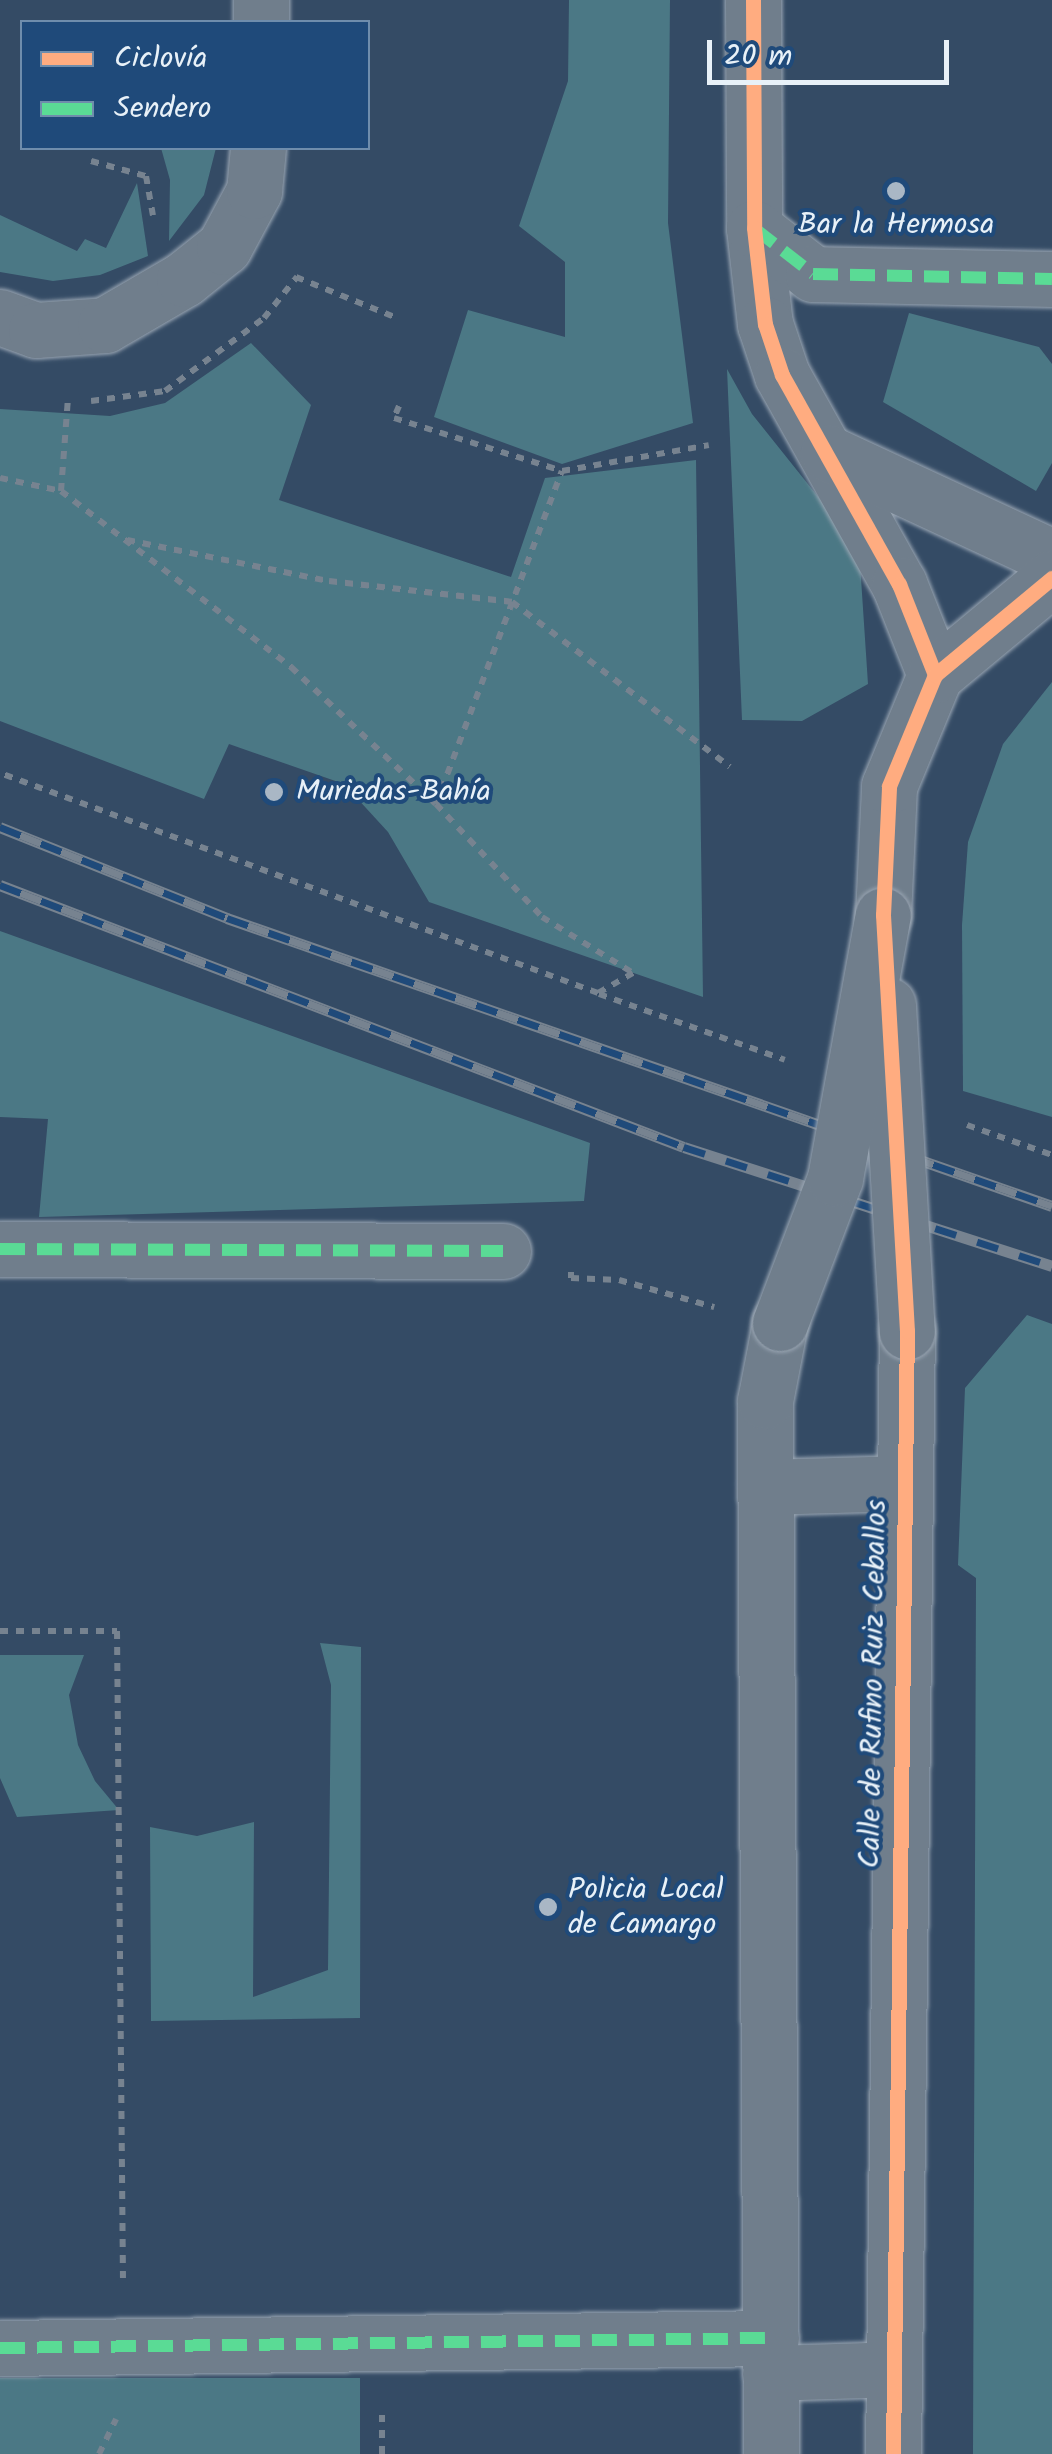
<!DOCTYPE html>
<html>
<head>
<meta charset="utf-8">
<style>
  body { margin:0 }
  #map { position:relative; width:1052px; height:2454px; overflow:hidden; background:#344b65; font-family:Kalam,sans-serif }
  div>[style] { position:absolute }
  .green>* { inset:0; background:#4b7885; transform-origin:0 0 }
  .path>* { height:6px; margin-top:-3px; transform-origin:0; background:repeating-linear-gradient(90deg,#778390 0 8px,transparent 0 16px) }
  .roads { filter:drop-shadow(0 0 2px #9aa6b3) drop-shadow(0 0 2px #9aa6b3) }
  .minor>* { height:55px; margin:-27.5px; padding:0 27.5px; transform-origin:27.5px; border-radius:27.5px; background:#707e8c }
  .rail>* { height:11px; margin-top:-5.5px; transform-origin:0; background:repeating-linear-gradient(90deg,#1f4a7a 0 22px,#778390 0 44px); box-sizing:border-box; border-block:2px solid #778390 }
  .bridges { filter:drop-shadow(0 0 2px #9aa6b3) drop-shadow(0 0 2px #9aa6b3) }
  .minor-bridge>* { height:55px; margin:-27.5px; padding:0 27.5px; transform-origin:27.5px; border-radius:27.5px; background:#707e8c }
  .quiet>* { height:12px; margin-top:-6px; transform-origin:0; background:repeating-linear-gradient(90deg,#5adb95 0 25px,transparent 0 37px) }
  .cycleway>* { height:15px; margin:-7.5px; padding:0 7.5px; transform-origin:7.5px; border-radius:7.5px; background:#ffac80 }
  .dots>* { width:28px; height:28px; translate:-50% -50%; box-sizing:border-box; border:5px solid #1f4a7a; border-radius:50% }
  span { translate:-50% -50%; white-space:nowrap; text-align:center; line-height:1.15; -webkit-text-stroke:8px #1f4a7a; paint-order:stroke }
  .poi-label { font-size:30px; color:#e8f1f8 }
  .left { translate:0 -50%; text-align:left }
  .street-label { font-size:30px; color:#e8f1f8 }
  .legend { position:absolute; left:20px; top:20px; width:350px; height:130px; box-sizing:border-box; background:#1f4a7a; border:2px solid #6f8dac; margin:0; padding:12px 18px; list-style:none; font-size:30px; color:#e8f1f8 }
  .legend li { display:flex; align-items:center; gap:20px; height:50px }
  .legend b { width:50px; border:2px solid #6f8dac }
  .scale { position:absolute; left:707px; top:40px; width:242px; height:45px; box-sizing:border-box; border:5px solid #e8f1f8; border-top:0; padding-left:12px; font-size:30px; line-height:35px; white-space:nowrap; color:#e8f1f8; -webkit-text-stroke:8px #1f4a7a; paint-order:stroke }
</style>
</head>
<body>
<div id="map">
  <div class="green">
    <i style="clip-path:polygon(569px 0,670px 0,668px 223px,693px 423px,562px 464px,434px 417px,468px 310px,565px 337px,565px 262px,519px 226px,568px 81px)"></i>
    <i style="clip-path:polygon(161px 148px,216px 148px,204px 195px,169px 241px,170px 180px)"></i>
    <i style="clip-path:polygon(137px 183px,148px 256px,100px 275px,53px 281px,0 272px,0 215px,77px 251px,85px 239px,106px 248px)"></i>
    <i style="clip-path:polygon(909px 313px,1039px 347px,1052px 364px,1052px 463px,1036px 491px,883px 402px)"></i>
    <i style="clip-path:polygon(251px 343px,311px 405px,279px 500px,511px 577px,545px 478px,696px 460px,703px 997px,429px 902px,388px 832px,344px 784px,229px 744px,204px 799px,0 721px,0 409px,110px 416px,165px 403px)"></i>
    <i style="clip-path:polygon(727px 369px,752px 414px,859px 548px,868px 684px,802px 721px,742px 720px)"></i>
    <i style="clip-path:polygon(1052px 682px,1052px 1117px,963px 1091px,962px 925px,968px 842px,1003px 744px)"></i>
    <i style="clip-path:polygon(0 931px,590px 1143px,584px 1201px,39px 1217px,48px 1119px,0 1117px)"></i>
    <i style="clip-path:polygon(1027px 1315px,1052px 1324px,1052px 2454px,973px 2454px,976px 1578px,958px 1565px,965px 1388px)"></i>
    <i style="clip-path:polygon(320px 1643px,361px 1647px,360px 2018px,151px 2021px,150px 1827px,197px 1836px,254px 1822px,253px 1997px,328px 1970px,331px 1685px)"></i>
    <i style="clip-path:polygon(0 1655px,84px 1655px,69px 1695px,78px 1745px,95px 1781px,119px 1810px,17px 1817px,0 1778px)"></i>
    <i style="left:0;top:2378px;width:360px;height:76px"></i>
  </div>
  <div class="path">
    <i style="left:91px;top:161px;width:57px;rotate:15.3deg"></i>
    <i style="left:146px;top:176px;width:40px;rotate:80deg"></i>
    <i style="left:296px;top:277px;width:109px;rotate:22.1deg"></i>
    <i style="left:91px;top:401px;width:75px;rotate:-7.7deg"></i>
    <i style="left:165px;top:391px;width:123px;rotate:-36.4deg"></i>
    <i style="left:264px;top:318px;width:53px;rotate:-51.2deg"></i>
    <i style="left:399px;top:406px;width:13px;rotate:113deg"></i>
    <i style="left:394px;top:418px;width:176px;rotate:17.5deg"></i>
    <i style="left:0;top:478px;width:62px;rotate:12deg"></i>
    <i style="left:61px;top:491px;width:290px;rotate:37.4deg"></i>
    <i style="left:291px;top:667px;width:199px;rotate:43.4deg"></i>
    <i style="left:436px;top:804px;width:155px;rotate:46.8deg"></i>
    <i style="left:542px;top:917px;width:107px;rotate:31.6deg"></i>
    <i style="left:633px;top:973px;width:40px;rotate:150.3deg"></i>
    <i style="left:598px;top:993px;width:637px;rotate:-159.8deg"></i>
    <i style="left:61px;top:491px;width:94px;rotate:-85.7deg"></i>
    <i style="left:127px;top:540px;width:206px;rotate:11.5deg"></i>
    <i style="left:329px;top:581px;width:184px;rotate:6.5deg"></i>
    <i style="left:512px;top:602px;width:273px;rotate:37.1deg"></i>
    <i style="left:436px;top:804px;width:356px;rotate:-69.3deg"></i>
    <i style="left:562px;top:471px;width:149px;rotate:-10deg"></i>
    <i style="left:599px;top:994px;width:197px;rotate:19.5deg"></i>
    <i style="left:967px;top:1125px;width:90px;rotate:19.4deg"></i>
    <i style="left:571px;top:1272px;width:6px;rotate:90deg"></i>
    <i style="left:571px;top:1278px;width:48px;rotate:2.4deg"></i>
    <i style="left:619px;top:1280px;width:99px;rotate:15.9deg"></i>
    <i style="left:0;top:1631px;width:117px"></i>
    <i style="left:117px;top:1631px;width:647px;rotate:89.47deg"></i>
    <i style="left:99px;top:2454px;width:39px;rotate:-64deg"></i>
    <i style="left:382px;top:2454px;width:39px;rotate:-90deg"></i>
  </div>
  <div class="roads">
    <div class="minor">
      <i style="left:753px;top:0;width:228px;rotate:89.7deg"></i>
      <i style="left:754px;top:228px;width:97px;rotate:83.5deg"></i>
      <i style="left:765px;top:324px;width:54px;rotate:71.6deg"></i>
      <i style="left:782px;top:375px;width:240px;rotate:60.8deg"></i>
      <i style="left:899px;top:584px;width:98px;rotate:68.4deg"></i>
      <i style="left:261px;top:22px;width:22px;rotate:-90deg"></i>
      <i style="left:754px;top:228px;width:75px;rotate:37.9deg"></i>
      <i style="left:813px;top:274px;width:239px;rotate:1.2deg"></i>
      <i style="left:0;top:317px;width:38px;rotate:20deg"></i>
      <i style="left:36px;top:330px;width:69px;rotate:-4.1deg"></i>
      <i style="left:105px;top:325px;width:91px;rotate:-30.2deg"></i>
      <i style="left:184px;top:279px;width:51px;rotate:-38.7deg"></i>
      <i style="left:224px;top:247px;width:64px;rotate:-61.8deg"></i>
      <i style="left:254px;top:191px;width:43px;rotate:-84.7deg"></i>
      <i style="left:828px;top:453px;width:247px;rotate:24.9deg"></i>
      <i style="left:883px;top:915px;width:129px;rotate:-87.3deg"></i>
      <i style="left:889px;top:786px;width:120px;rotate:-67.5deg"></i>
      <i style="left:935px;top:675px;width:152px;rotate:-39.7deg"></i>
      <i style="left:0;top:1249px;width:503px;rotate:0.23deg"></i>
      <i style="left:765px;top:1487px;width:139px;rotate:-1.6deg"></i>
      <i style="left:0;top:2348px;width:771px;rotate:-0.74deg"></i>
      <i style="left:770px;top:2373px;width:124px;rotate:-1.8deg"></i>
      <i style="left:771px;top:2454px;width:1053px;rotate:-90.33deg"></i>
      <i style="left:765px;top:1401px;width:79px;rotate:-79.1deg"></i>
      <i style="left:893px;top:2454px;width:1123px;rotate:-89.29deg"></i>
    </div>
  </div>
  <div class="rail">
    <i style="left:0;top:827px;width:245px;rotate:21.8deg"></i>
    <i style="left:227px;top:918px;width:874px;rotate:19.24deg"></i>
    <i style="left:0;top:885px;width:732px;rotate:20.96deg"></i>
    <i style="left:684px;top:1147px;width:387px;rotate:17.9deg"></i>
  </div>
  <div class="bridges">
    <div class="minor-bridge">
      <i style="left:888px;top:1005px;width:327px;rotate:86.7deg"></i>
      <i style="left:780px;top:1323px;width:155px;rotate:-69.2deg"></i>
      <i style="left:835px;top:1178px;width:267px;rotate:-79.7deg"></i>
    </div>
  </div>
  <div class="quiet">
    <i style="left:754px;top:228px;width:75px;rotate:37.9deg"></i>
    <i style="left:813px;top:274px;width:239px;rotate:1.2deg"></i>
    <i style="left:0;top:1249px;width:503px;rotate:0.23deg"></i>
    <i style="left:0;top:2348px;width:771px;rotate:-0.74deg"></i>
  </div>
  <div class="cycleway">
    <i style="left:753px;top:0;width:228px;rotate:89.7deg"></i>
    <i style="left:754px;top:228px;width:97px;rotate:83.5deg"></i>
    <i style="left:765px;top:324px;width:54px;rotate:71.6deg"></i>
    <i style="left:782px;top:375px;width:240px;rotate:60.8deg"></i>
    <i style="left:899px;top:584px;width:98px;rotate:68.4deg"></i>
    <i style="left:893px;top:2454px;width:1123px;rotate:-89.29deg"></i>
    <i style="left:907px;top:1331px;width:417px;rotate:-93.3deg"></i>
    <i style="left:883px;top:915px;width:129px;rotate:-87.3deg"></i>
    <i style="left:889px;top:786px;width:120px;rotate:-67.5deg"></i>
    <i style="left:935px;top:675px;width:152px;rotate:-39.7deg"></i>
  </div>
  <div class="dots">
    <i style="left:896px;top:191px;background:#a9b7c5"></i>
    <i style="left:274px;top:792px;background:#a9b7c5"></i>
    <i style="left:548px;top:1907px;background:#a9b7c5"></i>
  </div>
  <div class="poi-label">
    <span style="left:896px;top:225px">Bar la Hermosa</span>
    <span class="left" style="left:296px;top:792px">Muriedas-Bahía</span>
    <span class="left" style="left:568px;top:1907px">Policia Local<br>de Camargo</span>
  </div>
  <div class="street-label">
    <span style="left:874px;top:1684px;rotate:-89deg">Calle de Rufino Ruiz Ceballos</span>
  </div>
  <ul class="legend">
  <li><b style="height:12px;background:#ffac80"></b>Ciclovía</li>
  <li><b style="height:12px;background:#5adb95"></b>Sendero</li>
  </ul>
  <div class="scale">20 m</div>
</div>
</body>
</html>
